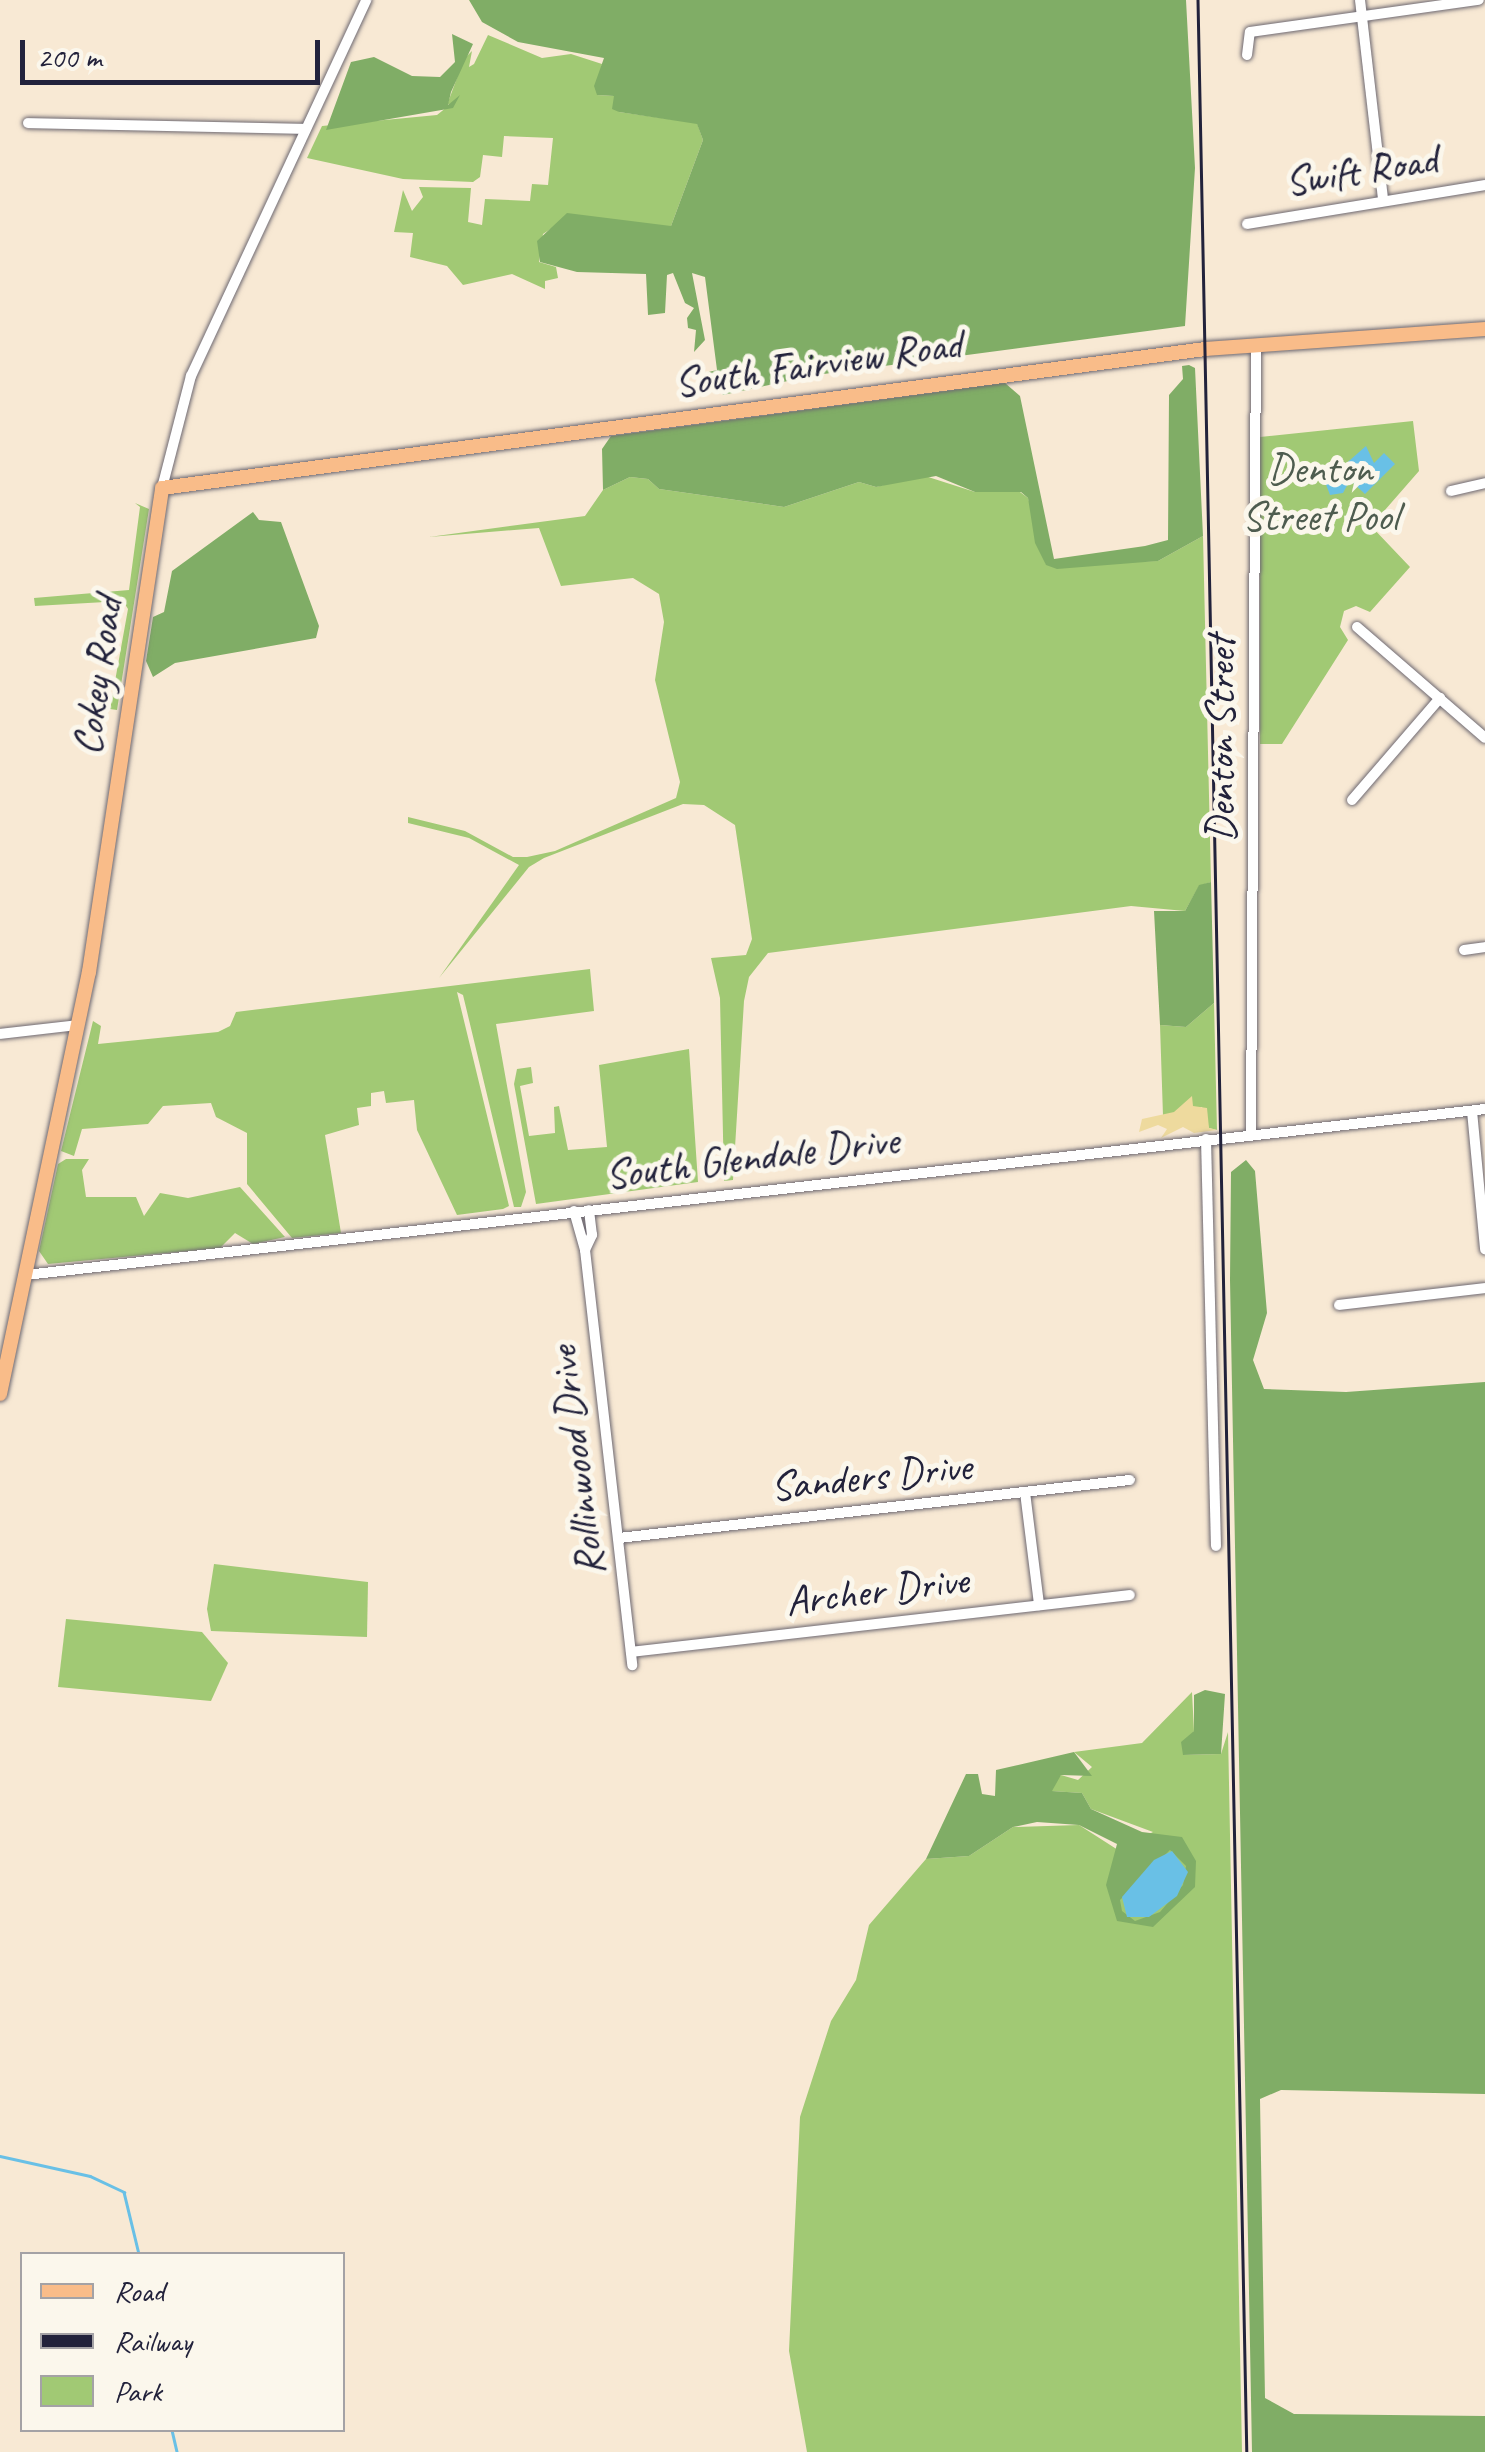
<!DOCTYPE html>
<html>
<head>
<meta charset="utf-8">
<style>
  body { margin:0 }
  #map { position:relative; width:1485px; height:2452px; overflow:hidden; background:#f8e9d4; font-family:Caveat,sans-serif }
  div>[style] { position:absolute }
  .green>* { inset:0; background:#a1c974 }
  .forest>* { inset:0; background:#80ad66 }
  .sand>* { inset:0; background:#eeda9e }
  .water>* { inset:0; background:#69c0e6 }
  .stream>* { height:2.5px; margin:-1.25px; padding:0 1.25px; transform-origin:1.25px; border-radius:1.25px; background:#69c0e6 }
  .roads { filter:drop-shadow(0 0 2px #6d6871) drop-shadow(0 0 2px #6d6871) }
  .minor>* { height:10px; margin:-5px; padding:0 5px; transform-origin:5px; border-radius:5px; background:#fff }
  .major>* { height:14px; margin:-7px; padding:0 7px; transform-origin:7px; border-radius:7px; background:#f9bc89 }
  .rail>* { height:2.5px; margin:-1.25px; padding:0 1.25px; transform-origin:1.25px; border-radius:1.25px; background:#22223b }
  span { translate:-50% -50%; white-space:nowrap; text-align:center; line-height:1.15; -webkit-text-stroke:10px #fbf7ec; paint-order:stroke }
  .street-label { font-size:42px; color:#22223b }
  .park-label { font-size:42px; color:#4e5c4f }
  .legend { position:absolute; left:20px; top:2252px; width:325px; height:180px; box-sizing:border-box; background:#fbf7ec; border:2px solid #a4a2a5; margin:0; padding:12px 18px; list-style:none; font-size:30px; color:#22223b }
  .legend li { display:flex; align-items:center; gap:20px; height:50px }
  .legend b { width:50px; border:2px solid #a4a2a5 }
  .scale { position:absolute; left:20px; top:40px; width:300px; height:45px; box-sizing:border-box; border:5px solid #22223b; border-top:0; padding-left:12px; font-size:30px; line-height:35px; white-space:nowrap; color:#22223b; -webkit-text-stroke:8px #fbf7ec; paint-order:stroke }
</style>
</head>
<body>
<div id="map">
  <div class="green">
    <i style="clip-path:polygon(488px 35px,542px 58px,571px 54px,602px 64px,597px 95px,614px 96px,619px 112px,697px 123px,703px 140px,671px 226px,555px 226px,543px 234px,539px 262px,556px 267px,558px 278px,545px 281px,545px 289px,512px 274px,463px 285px,447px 266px,410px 257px,413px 233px,394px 232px,403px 190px,412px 211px,423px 197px,419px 187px,471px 188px,468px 222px,482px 225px,485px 199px,530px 201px,532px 184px,548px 185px,553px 138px,504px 136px,502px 157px,483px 155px,480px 177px,473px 182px,403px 179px,307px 158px,322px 126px,437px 115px,452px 103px,447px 105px,464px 59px,472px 51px,469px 67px,474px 64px)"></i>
    <i style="clip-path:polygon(1413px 421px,1419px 471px,1371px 526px,1410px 567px,1370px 612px,1356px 606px,1344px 611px,1340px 627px,1348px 640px,1282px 744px,1260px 744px,1260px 437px)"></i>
    <i style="clip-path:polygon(922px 475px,975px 492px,1020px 492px,1028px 498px,1046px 564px,1158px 561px,1203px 536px,1211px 882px,1199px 886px,1185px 911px,1131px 906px,768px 953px,749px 977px,744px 1001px,733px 1180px,724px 1181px,720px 998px,711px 958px,746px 955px,752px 939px,735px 825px,704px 805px,683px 804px,544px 858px,529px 867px,439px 978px,519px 865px,469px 838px,408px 823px,408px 817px,465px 831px,513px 857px,527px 857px,555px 851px,676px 798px,680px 782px,655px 680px,664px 622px,659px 594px,633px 578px,561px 586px,539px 528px,429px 537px,585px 516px,603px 490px,630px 477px,648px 479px,659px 489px,784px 507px,859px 482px,876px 487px)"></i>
    <i style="clip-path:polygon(135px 503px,149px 509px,117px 710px,110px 709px,128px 609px,123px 601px,35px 606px,34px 598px,129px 590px,140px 507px)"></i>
    <i style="clip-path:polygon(590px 969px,594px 1011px,496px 1024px,526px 1192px,521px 1207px,514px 1207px,463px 995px,457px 992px,509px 1206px,503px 1209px,457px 1215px,417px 1130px,414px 1100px,386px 1103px,384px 1091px,371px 1093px,371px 1106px,357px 1108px,359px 1125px,325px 1135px,341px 1233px,292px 1238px,247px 1184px,247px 1133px,216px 1117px,211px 1103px,163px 1106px,148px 1124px,82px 1129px,74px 1156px,61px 1151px,93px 1021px,101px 1026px,98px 1044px,218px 1032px,230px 1026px,236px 1012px)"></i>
    <i style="clip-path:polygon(1214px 1003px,1217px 1130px,1209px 1128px,1202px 1107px,1163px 1116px,1160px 1025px,1186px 1027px)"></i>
    <i style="clip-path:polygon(689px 1049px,698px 1182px,536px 1204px,514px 1084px,517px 1069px,531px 1067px,533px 1083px,520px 1086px,529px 1136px,555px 1133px,554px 1107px,559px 1106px,568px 1150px,607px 1147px,599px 1065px)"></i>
    <i style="clip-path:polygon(66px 1159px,89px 1159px,82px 1170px,86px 1197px,136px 1197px,144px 1216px,160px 1193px,188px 1198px,240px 1187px,285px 1237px,253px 1244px,235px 1233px,220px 1248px,48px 1264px,39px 1251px,58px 1164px)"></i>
    <i style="clip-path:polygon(214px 1564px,368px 1582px,367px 1637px,211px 1631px,207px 1609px)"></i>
    <i style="clip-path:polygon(66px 1619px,202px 1632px,228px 1663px,211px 1701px,58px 1687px)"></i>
    <i style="clip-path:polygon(1192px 1692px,1194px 1731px,1183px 1755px,1221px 1754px,1228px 1732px,1242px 2452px,807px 2452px,789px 2351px,800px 2117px,831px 2021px,856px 1980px,869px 1925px,926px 1859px,969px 1856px,1013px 1827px,1079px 1825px,1118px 1850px,1153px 1832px,1091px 1809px,1082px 1793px,1051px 1791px,1050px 1783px,1061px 1775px,1078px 1780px,1092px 1767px,1074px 1752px,1142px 1743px)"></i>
  </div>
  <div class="forest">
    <i style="clip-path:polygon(469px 0,1186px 0,1195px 168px,1185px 326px,816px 375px,723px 395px,716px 381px,710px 390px,695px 375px,717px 370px,705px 277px,692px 273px,705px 340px,694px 352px,696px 330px,688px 328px,687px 318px,694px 308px,685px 303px,673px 273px,667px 275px,665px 313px,648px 315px,646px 274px,577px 272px,540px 262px,537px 241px,567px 213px,671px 226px,703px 140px,697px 124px,619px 112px,612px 109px,614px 96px,597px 95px,594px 86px,604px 58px,518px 42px,482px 22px)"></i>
    <i style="clip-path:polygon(452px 34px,473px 44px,451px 92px,448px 105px,460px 95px,453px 108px,326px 130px,351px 62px,374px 57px,412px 76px,440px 77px,455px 62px)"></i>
    <i style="clip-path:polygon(1189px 365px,1195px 368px,1203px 536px,1158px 561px,1057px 569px,1046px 565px,1035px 543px,1028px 498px,1021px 492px,975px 492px,936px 476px,876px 487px,859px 482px,784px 507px,659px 489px,648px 479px,630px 477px,603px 490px,602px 449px,611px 436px,1005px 383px,1020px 396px,1054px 559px,1145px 546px,1168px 540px,1169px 395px,1183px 379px,1182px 366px)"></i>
    <i style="clip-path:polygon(253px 512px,259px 520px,281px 522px,319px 626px,316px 638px,175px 663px,153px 677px,146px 661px,153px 617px,164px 612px,172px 571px)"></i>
    <i style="clip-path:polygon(1211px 882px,1214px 1003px,1186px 1027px,1160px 1025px,1154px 911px,1185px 911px,1199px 885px)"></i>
    <i style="clip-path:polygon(1246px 1160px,1255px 1171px,1267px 1313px,1253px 1360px,1264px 1389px,1346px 1392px,1485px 1382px,1485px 2094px,1281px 2090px,1260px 2099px,1265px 2398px,1294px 2414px,1485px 2416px,1485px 2452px,1252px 2452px,1230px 1280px,1231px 1172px)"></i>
    <i style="clip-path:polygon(1205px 1690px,1225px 1694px,1221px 1754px,1183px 1755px,1181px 1742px,1194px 1731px,1194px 1695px)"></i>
    <i style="clip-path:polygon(evenodd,1074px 1752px,1092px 1776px,1061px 1775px,1052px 1791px,1082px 1793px,1091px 1809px,1142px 1832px,1182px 1837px,1196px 1861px,1195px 1887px,1153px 1927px,1117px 1921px,1106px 1885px,1117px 1844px,1079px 1825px,1037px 1822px,1013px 1827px,969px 1856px,926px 1859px,966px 1774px,978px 1774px,982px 1794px,995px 1796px,996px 1770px,1074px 1752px,1170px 1850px,1186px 1866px,1183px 1885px,1160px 1912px,1135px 1921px,1122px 1911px,1120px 1900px,1170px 1850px)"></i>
  </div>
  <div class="sand">
    <i style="clip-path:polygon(1192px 1096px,1193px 1106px,1207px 1108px,1209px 1128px,1217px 1130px,1194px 1133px,1183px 1127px,1161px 1138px,1167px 1129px,1158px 1125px,1139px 1132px,1142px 1119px,1174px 1112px)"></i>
  </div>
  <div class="water">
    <i style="clip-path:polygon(1366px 446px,1374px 463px,1384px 453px,1395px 464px,1365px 494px,1350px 480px,1343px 493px,1330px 495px,1325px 482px)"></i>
    <i style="clip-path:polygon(1172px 1851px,1188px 1872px,1177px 1896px,1149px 1917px,1127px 1917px,1122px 1897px,1154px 1860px)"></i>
  </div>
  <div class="stream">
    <i style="left:0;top:2156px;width:92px;rotate:12.5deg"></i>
    <i style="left:90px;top:2176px;width:38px;rotate:25deg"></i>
    <i style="left:124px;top:2192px;width:64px;rotate:76.4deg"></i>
    <i style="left:172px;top:2430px;width:23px;rotate:77deg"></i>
  </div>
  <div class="roads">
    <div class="minor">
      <i style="left:1360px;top:0;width:200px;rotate:83.4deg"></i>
      <i style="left:1247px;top:55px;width:23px;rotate:-83deg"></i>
      <i style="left:1250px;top:32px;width:231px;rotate:-8deg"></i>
      <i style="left:28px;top:123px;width:277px;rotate:1.2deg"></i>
      <i style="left:1247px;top:224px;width:241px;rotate:-9.3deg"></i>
      <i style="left:162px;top:488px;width:116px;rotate:-75.5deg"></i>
      <i style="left:191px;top:376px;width:415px;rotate:-65deg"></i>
      <i style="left:1451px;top:491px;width:35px;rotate:-13deg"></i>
      <i style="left:1357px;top:627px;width:169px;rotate:40.9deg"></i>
      <i style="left:1352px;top:800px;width:135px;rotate:-49.2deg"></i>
      <i style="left:1464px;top:950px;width:21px;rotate:-8deg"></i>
      <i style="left:0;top:1034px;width:79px;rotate:-6.6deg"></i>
      <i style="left:1472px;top:1111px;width:139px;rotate:84.6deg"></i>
      <i style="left:1251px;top:1133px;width:788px;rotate:-89.64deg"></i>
      <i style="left:1206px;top:1139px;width:407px;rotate:88.6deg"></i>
      <i style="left:574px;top:1211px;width:41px;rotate:74.2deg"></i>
      <i style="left:585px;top:1250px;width:418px;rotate:83.5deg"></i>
      <i style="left:585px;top:1250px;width:17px;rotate:-65deg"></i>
      <i style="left:592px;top:1235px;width:25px;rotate:-97deg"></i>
      <i style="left:26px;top:1275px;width:1468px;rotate:-6.49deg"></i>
      <i style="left:1339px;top:1305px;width:147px;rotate:-6.6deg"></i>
      <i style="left:1025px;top:1492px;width:114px;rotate:82.9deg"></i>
      <i style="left:619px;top:1538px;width:514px;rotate:-6.48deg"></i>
      <i style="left:631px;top:1652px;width:502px;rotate:-6.52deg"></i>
    </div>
    <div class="major">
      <i style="left:0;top:1394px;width:431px;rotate:-78.1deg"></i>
      <i style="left:89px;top:972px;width:489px;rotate:-81.4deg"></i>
      <i style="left:162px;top:488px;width:1052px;rotate:-7.59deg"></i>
      <i style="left:1205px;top:349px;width:281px;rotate:-4.1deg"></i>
    </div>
  </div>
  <div class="rail">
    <i style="left:1198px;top:0;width:2452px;rotate:88.86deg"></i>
  </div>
  <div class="street-label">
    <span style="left:1361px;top:171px;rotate:-9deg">Swift Road</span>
    <span style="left:818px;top:364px;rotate:-8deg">South Fairview Road</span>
    <span style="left:98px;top:676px;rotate:-82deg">Cokey Road</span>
    <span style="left:1221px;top:739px;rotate:-90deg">Denton Street</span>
    <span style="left:752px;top:1158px;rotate:-7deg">South Glendale Drive</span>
    <span style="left:577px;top:1461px;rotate:-97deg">Rollinwood Drive</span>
    <span style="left:871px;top:1477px;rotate:-6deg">Sanders Drive</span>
    <span style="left:877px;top:1591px;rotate:-7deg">Archer Drive</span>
  </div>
  <div class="park-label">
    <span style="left:1320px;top:493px">Denton<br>Street Pool</span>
  </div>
  <ul class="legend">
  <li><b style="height:12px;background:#f9bc89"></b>Road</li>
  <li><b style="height:12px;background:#22223b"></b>Railway</li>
  <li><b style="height:28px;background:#a1c974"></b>Park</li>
  </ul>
  <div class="scale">200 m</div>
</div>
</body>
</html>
